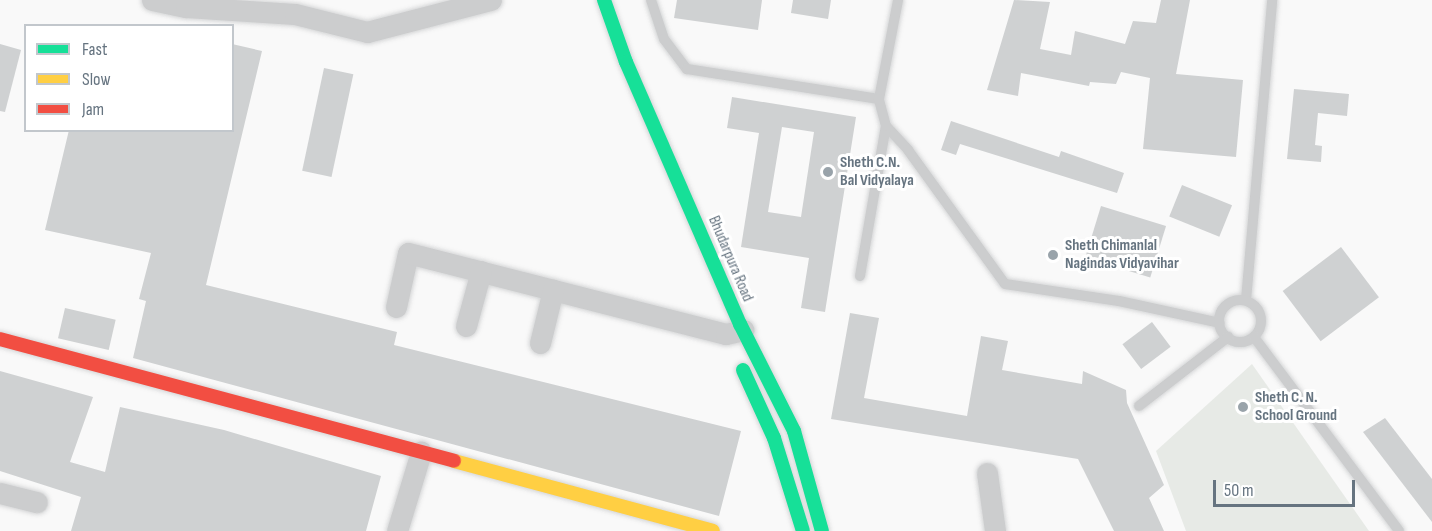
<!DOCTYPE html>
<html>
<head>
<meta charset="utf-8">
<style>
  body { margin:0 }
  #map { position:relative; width:1432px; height:531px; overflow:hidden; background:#f9f9f9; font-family:"Sofia Sans Condensed",sans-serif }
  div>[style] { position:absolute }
  .green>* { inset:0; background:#e7eae6 }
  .building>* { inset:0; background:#cfd1d2; transform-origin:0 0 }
  .roads { filter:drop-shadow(0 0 2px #d5d6d7) drop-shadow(0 0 2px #d5d6d7) }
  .lane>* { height:10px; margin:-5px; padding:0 5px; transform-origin:5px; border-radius:5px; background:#cccdce }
  .lane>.ring { margin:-5px; padding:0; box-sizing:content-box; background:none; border:10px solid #cccdce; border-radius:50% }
  .street>* { height:21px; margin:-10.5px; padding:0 10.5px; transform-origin:10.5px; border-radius:10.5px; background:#cccdce }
  .fast>* { height:14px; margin:-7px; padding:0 7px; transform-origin:7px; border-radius:7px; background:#16e098 }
  .slow>* { height:14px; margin:-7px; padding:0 7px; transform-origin:7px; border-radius:7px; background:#ffcf43 }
  .jam>* { height:14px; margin:-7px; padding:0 7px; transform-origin:7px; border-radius:7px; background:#f24e42 }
  .dots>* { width:16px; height:16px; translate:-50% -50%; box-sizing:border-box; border:3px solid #fff; border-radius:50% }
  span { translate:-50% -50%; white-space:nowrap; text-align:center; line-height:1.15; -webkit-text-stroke:6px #fff; paint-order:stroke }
  .poi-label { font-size:16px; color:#667480; font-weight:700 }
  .left { translate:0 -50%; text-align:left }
  .street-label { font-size:16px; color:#667480 }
  .legend { position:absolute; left:24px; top:24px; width:210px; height:108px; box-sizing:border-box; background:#fff; border:2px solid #c2c7cc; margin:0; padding:8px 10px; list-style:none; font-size:18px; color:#667480 }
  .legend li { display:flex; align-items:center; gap:12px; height:30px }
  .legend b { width:30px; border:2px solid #c2c7cc }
  .scale { position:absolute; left:1213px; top:480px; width:142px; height:27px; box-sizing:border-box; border:3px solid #667480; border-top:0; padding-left:8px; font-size:18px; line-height:21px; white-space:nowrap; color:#667480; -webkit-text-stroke:4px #fff; paint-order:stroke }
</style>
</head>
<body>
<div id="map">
  <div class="green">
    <i style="clip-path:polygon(1252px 364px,1369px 531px,1186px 531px,1156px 451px)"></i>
  </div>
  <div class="building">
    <i style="clip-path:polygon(677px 0,762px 0,758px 30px,674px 18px)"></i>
    <i style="clip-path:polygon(793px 0,831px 0,828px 19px,791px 13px)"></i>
    <i style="clip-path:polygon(1014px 0,1050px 2px,1040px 49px,1071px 55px,1075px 31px,1125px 44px,1133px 21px,1156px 23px,1161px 0,1190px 0,1176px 74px,1243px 80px,1236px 157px,1143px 149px,1150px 78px,1121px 72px,1116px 84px,1090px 82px,1089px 86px,1021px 73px,1018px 96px,987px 90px)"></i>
    <i style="clip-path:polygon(0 44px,21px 50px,5px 112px,0 111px)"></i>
    <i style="clip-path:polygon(232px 44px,262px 51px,206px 285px,397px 332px,394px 345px,741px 431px,719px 516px,133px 358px,146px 301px,139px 299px,151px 253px,45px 230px,69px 130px,232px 130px)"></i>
    <i style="left:324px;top:68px;width:30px;height:105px;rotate:12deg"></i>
    <i style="clip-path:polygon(1294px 89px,1349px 94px,1347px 116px,1318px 113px,1315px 145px,1322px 146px,1321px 162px,1287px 159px)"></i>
    <i style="clip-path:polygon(evenodd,732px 97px,856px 117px,825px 312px,801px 308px,809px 258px,741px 247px,759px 133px,727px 128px,732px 97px,782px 127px,814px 132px,801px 217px,768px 212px,782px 127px)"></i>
    <i style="clip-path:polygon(951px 121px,1059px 157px,1061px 151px,1124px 173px,1117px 193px,960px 144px,956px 155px,941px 150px)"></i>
    <i style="left:1182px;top:185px;width:54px;height:34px;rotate:22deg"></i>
    <i style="left:1101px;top:206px;width:68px;height:54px;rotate:17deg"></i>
    <i style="left:1341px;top:247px;width:63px;height:73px;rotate:53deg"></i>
    <i style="left:65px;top:308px;width:52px;height:31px;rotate:13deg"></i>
    <i style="clip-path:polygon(850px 313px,879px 318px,864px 398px,967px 416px,981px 336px,1008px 341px,1002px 370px,1082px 384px,1083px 371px,1126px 390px,1127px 403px,1164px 485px,1149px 498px,1164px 531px,1114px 531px,1078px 459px,831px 419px)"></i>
    <i style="left:1152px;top:322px;width:31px;height:37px;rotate:53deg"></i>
    <i style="clip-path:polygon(0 371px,93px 397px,70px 462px,105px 472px,120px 407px,224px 430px,381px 476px,366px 531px,71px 531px,81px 497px,0 471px)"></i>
    <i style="clip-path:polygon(1385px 418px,1432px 479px,1432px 522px,1363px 432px)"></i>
  </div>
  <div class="roads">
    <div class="lane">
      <i style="left:651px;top:0;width:41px;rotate:71.6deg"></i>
      <i style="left:664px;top:39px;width:38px;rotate:53deg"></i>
      <i style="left:687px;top:69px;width:194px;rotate:8.9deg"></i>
      <i style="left:879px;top:99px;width:101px;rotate:-79.1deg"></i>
      <i style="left:886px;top:126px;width:33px;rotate:47deg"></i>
      <i style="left:908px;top:150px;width:165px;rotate:54.1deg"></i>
      <i style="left:1005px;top:284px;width:115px;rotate:8.5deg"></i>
      <i style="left:1119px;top:301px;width:103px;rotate:12.3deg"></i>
      <i style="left:860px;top:276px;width:152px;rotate:-80.2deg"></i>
      <i style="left:886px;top:126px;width:28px;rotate:-105deg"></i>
      <i style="left:1246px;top:300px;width:301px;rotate:-85deg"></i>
      <i class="ring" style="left:1219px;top:300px;width:32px;height:32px"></i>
      <i style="left:1254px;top:337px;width:242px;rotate:53.2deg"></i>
      <i style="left:1139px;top:406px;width:113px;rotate:-37.8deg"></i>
    </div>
    <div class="street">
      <i style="left:152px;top:0;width:35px;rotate:12deg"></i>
      <i style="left:186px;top:7px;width:109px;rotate:3.7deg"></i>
      <i style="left:295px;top:14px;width:74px;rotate:14deg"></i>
      <i style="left:367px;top:32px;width:128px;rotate:-14.5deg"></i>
      <i style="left:396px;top:307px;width:55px;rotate:-77.5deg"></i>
      <i style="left:408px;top:253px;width:328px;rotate:14.3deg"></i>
      <i style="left:726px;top:334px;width:18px;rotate:-13deg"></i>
      <i style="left:466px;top:326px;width:57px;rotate:-74.7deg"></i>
      <i style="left:540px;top:343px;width:55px;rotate:-76.2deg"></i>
      <i style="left:987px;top:473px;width:59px;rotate:82.1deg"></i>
      <i style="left:0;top:493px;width:38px;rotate:14deg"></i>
      <i style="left:397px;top:531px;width:83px;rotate:-73.1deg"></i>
    </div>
    <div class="fast">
      <i style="left:604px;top:0;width:66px;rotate:70.5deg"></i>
      <i style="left:626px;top:62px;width:286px;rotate:66.5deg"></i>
      <i style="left:740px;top:324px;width:120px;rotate:63.2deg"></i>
      <i style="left:794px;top:431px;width:104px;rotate:74.4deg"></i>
      <i style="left:743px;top:370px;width:75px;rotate:65.5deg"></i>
      <i style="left:774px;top:438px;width:97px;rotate:72.7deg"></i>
    </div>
    <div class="slow">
      <i style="left:454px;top:461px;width:268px;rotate:15.1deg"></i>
    </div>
    <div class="jam">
      <i style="left:0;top:339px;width:470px;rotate:15deg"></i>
    </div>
  </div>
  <div class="dots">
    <i style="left:828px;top:172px;background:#99a3aa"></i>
    <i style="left:1053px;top:255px;background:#99a3aa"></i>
    <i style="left:1243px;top:407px;background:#99a3aa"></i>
  </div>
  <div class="poi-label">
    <span class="left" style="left:840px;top:172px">Sheth C.N.<br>Bal Vidyalaya</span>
    <span class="left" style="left:1065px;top:255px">Sheth Chimanlal<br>Nagindas Vidyavihar</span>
    <span class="left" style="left:1255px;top:407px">Sheth C. N.<br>School Ground</span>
  </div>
  <div class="street-label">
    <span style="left:730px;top:259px;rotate:67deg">Bhudarpura Road</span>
  </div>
  <ul class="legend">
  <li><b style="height:8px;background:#16e098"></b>Fast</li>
  <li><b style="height:8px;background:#ffcf43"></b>Slow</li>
  <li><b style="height:8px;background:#f24e42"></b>Jam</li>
  </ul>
  <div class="scale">50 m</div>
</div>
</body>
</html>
